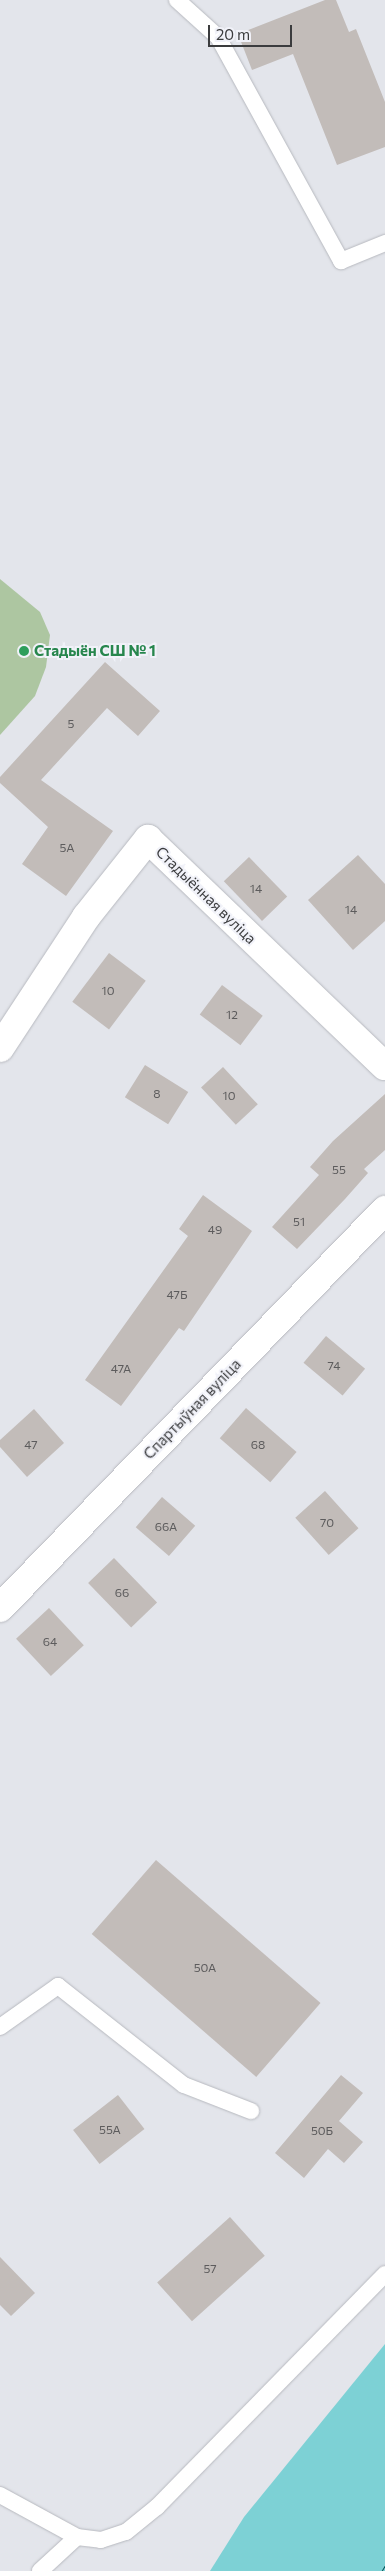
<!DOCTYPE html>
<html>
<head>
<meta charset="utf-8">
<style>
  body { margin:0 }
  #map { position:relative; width:385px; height:2571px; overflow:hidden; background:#e3e5eb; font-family:Commissioner,sans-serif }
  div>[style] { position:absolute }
  .green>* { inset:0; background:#adc6a1 }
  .water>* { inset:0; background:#7dd1d5 }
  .ferry>* { height:1px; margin-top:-0.5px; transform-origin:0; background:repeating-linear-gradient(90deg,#065357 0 6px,transparent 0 11px) }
  .building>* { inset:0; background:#c2bcb9; transform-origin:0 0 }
  .roads { filter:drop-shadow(0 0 1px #b7b9bf) drop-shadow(0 0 1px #b7b9bf) }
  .service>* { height:16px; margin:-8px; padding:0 8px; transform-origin:8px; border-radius:8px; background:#fff }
  .minor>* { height:28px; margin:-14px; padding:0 14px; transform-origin:14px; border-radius:14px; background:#fff }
  .dots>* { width:14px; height:14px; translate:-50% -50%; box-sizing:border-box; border:2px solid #f1f2f9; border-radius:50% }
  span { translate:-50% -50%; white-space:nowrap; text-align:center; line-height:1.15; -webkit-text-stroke:4px #f1f2f9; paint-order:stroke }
  .number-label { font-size:12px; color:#5d5c5d }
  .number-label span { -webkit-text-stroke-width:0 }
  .leisure-label { font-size:15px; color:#27864d; font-weight:700 }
  .left { translate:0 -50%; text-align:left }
  .street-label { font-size:15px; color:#3b3c3e }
  .scale { position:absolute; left:208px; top:25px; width:84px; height:22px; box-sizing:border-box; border:2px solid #3b3c3e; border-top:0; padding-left:6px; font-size:15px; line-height:18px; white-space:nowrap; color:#3b3c3e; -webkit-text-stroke:4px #f1f2f9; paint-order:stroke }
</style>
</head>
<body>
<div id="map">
  <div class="green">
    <i style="clip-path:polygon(0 579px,40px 612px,50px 635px,46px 667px,35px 696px,0 735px)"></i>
  </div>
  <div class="water">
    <i style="clip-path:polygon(385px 2344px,385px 2571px,210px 2571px,244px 2517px)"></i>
  </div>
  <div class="ferry">
    <i style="left:382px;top:2571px;width:6px;rotate:-59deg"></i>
  </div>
  <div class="building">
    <i style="clip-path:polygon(325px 0,336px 0,349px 32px,356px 29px,385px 102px,385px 147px,337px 165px,293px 54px,252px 70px,238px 34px)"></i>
    <i style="clip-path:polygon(105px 662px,160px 711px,138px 736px,107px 708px,41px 780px,113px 831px,66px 896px,22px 864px,48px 827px,0 783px,0 777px)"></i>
    <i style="clip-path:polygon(358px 855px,385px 884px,385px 921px,353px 950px,308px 900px)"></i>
    <i style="left:249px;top:857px;width:55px;height:35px;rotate:46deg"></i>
    <i style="left:109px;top:953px;width:46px;height:61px;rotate:37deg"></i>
    <i style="left:222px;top:985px;width:51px;height:37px;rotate:37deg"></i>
    <i style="left:145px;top:1065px;width:51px;height:38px;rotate:32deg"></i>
    <i style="left:223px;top:1067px;width:51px;height:30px;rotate:47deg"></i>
    <i style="clip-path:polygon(385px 1094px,385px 1150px,364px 1169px,368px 1173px,345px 1199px,297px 1249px,272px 1227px,319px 1175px,310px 1167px,333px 1141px)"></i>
    <i style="clip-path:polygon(203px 1195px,252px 1231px,184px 1331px,179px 1328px,121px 1406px,85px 1380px,188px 1236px,179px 1229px)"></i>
    <i style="left:326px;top:1336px;width:51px;height:35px;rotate:40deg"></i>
    <i style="left:246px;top:1408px;width:67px;height:40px;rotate:41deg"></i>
    <i style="clip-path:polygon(34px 1409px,64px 1443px,27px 1477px,0 1447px,0 1440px)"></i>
    <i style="left:325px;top:1491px;width:50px;height:40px;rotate:48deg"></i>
    <i style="left:162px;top:1497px;width:44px;height:40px;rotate:41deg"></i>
    <i style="left:114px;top:1558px;width:62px;height:36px;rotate:46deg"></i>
    <i style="left:49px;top:1608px;width:51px;height:45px;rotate:47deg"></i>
    <i style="left:156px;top:1860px;width:218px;height:98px;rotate:41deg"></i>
    <i style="clip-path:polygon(341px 2075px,363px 2093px,339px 2121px,363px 2142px,344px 2163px,328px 2149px,304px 2178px,275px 2153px)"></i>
    <i style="left:118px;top:2095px;width:43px;height:57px;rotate:52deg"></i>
    <i style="left:230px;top:2217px;width:52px;height:98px;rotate:48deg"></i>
    <i style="clip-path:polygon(0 2257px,35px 2293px,11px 2316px,0 2305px)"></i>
  </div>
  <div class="roads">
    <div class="service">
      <i style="left:177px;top:0;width:55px;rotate:42.1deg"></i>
      <i style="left:218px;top:37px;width:256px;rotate:61.2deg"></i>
      <i style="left:341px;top:261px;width:48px;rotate:-22.2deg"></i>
      <i style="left:0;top:2027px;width:71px;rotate:-35.3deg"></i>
      <i style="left:58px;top:1986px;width:160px;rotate:38.2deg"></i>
      <i style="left:184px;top:2085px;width:72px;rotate:21.2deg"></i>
      <i style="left:0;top:2495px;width:88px;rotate:28.6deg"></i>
      <i style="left:77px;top:2537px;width:24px;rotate:7deg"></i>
      <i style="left:101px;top:2540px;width:26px;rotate:-18deg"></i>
      <i style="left:126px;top:2532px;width:40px;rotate:-39deg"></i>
      <i style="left:157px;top:2507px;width:326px;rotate:-45.6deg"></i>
      <i style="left:40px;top:2571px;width:50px;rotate:-42.6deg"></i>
    </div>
    <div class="minor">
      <i style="left:0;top:1048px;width:157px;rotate:-56.7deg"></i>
      <i style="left:86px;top:917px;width:100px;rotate:-51.5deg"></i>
      <i style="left:148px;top:839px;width:328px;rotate:43.8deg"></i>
      <i style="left:0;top:1608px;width:554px;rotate:-45.95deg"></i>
    </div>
  </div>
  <div class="dots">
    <i style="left:24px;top:651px;background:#2e9e5b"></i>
  </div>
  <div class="number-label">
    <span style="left:71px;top:724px">5</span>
    <span style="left:67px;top:848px">5А</span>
    <span style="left:256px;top:889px">14</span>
    <span style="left:351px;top:910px">14</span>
    <span style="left:108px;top:991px">10</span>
    <span style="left:232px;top:1015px">12</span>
    <span style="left:157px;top:1094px">8</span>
    <span style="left:229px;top:1096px">10</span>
    <span style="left:339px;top:1170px">55</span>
    <span style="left:299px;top:1222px">51</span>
    <span style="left:215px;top:1230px">49</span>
    <span style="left:177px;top:1295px">47Б</span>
    <span style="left:334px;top:1366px">74</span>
    <span style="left:121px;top:1369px">47А</span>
    <span style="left:31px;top:1445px">47</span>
    <span style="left:258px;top:1445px">68</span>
    <span style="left:327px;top:1523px">70</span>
    <span style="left:166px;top:1527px">66А</span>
    <span style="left:122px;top:1593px">66</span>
    <span style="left:50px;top:1642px">64</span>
    <span style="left:205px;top:1968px">50А</span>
    <span style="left:110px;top:2130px">55А</span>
    <span style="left:322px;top:2131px">50Б</span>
    <span style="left:210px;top:2269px">57</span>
  </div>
  <div class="leisure-label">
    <span class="left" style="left:34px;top:651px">Стадыён СШ № 1</span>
  </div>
  <div class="street-label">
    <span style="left:206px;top:895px;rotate:44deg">Стадыённая вуліца</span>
    <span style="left:192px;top:1409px;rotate:-46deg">Спартыўная вуліца</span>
  </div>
  <div class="scale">20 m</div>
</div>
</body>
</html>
